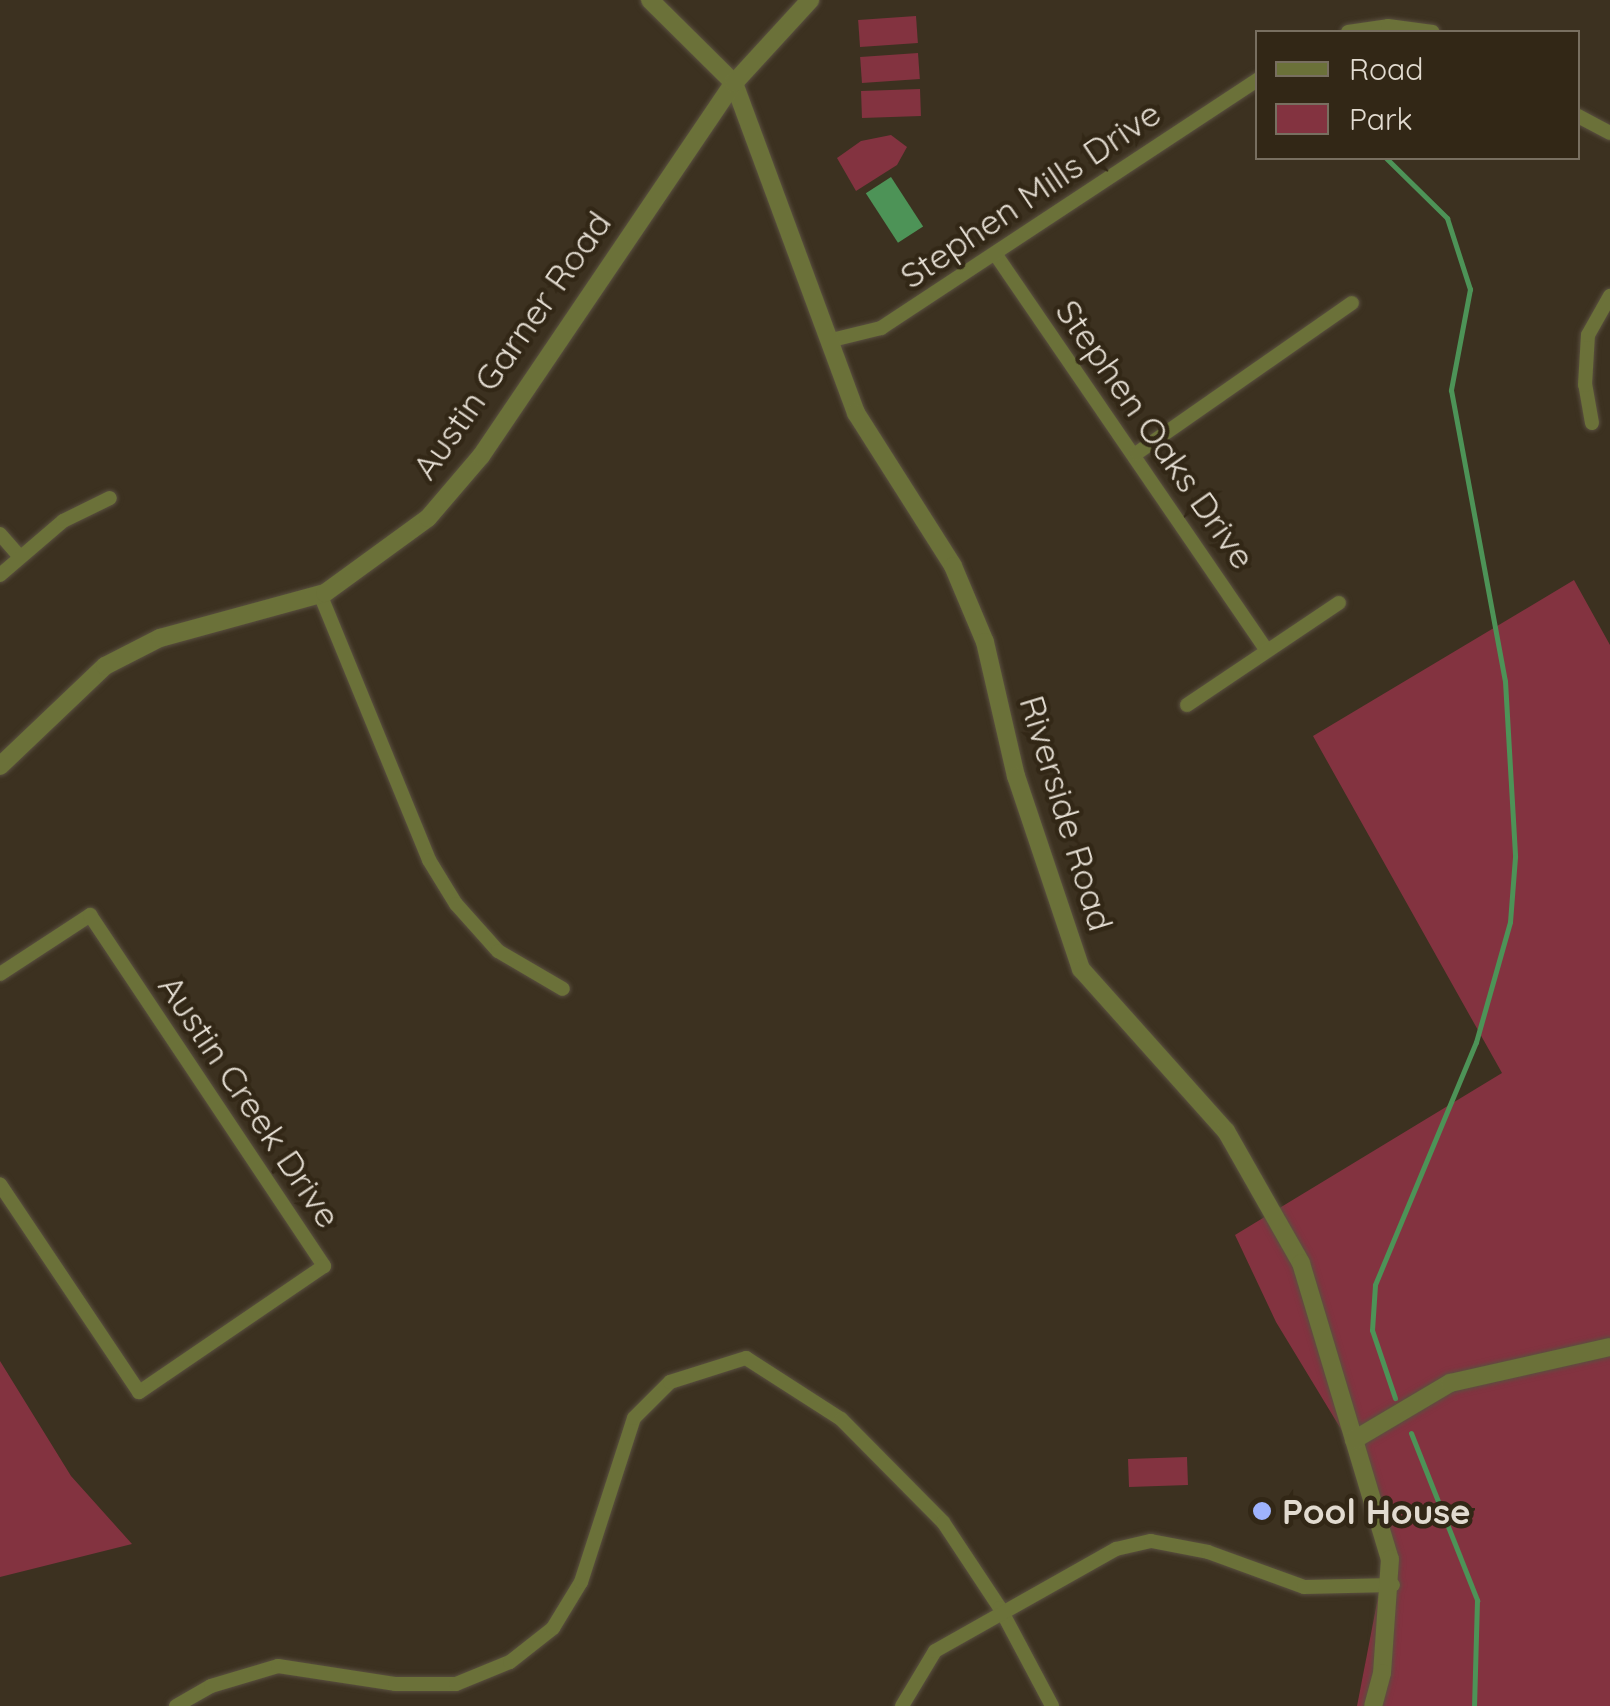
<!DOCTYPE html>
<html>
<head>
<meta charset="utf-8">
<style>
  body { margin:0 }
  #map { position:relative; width:1610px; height:1706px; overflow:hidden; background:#3c3120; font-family:Quicksand,sans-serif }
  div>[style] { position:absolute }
  .green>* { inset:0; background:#833340; transform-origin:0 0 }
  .water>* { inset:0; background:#4d9357; transform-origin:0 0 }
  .stream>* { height:5px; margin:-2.5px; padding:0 2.5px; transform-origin:2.5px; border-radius:2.5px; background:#4d9357 }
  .roads { filter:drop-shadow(0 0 2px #5a5040) drop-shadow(0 0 2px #5a5040) }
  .minor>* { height:14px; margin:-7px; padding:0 7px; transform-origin:7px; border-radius:7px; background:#6b7139 }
  .tertiary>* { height:18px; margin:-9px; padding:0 9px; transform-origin:9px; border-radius:9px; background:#6b7139 }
  .dots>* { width:28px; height:28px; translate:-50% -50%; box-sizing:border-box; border:5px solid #322716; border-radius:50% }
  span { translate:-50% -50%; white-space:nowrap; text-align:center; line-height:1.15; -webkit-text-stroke:9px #322716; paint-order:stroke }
  .street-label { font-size:35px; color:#e2dbd0 }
  .poi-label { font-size:35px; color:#e2dbd0; font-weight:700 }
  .left { translate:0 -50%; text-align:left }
  .legend { position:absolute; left:1255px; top:30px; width:325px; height:130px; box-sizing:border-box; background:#322716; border:2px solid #786f60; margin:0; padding:12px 18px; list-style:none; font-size:30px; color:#e2dbd0 }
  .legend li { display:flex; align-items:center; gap:20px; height:50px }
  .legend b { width:50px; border:2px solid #786f60 }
</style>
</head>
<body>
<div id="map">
  <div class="green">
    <i style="left:916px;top:16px;width:27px;height:58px;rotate:86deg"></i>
    <i style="left:918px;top:53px;width:26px;height:58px;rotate:86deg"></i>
    <i style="left:920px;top:89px;width:27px;height:59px;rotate:88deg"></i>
    <i style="clip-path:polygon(891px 135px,907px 147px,897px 165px,856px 191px,837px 158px,861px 141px)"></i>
    <i style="clip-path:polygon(1574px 580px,1610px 645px,1610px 1706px,1357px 1706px,1386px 1556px,1347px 1439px,1276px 1322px,1235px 1235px,1502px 1073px,1313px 736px)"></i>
    <i style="clip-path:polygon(0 1361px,71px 1476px,132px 1544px,0 1577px)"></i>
    <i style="left:1187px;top:1457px;width:28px;height:59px;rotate:88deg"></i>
  </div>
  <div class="water">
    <i style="left:891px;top:177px;width:59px;height:30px;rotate:57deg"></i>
  </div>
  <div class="stream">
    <i style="left:1386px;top:158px;width:86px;rotate:44.5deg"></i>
    <i style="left:1447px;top:218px;width:75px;rotate:72.1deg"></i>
    <i style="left:1470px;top:289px;width:103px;rotate:100.7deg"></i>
    <i style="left:1451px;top:390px;width:296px;rotate:79.5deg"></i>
    <i style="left:1505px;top:681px;width:176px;rotate:86.7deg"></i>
    <i style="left:1515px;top:857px;width:65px;rotate:94.4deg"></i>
    <i style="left:1510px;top:922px;width:125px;rotate:105.8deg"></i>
    <i style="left:1476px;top:1042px;width:263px;rotate:112.6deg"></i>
    <i style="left:1375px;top:1285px;width:45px;rotate:93.8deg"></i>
    <i style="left:1372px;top:1330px;width:72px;rotate:71.3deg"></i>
    <i style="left:1411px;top:1433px;width:180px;rotate:68.4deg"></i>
    <i style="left:1477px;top:1600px;width:106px;rotate:91.6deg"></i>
  </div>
  <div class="roads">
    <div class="minor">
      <i style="left:1348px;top:32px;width:40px;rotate:-8.5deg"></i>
      <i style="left:1388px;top:26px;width:45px;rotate:7.6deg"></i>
      <i style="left:1578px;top:116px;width:36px;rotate:28deg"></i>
      <i style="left:996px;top:255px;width:476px;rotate:55.6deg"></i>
      <i style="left:828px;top:341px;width:55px;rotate:-13.8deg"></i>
      <i style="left:881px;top:328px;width:452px;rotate:-33.4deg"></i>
      <i style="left:1592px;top:423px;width:39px;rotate:-100deg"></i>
      <i style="left:1585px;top:385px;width:50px;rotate:-86.6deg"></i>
      <i style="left:1588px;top:335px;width:45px;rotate:-60.6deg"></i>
      <i style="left:1137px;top:453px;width:262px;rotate:-34.9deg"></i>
      <i style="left:0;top:534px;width:30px;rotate:49deg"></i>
      <i style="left:0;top:575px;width:83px;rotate:-40.6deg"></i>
      <i style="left:63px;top:521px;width:52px;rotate:-26.1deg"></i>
      <i style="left:320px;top:594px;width:287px;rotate:67.7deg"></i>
      <i style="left:429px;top:860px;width:52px;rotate:58.5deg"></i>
      <i style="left:456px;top:904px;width:63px;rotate:48.2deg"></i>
      <i style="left:498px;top:951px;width:75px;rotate:30.3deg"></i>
      <i style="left:1187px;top:705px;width:183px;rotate:-33.9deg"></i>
      <i style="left:0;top:974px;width:108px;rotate:-33.2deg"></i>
      <i style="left:90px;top:915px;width:422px;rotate:56.3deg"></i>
      <i style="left:324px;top:1266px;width:224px;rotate:145.7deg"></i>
      <i style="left:139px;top:1392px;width:250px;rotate:-123.8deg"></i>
      <i style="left:176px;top:1706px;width:40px;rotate:-29.7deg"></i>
      <i style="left:211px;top:1686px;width:70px;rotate:-16.6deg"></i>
      <i style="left:278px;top:1666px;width:118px;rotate:8.7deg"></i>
      <i style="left:395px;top:1684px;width:61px"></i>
      <i style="left:456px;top:1684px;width:58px;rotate:-22.2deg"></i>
      <i style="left:510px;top:1662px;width:55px;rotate:-38.3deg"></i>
      <i style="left:553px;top:1628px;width:54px;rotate:-58.7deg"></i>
      <i style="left:581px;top:1582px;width:172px;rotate:-72.1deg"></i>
      <i style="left:634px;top:1418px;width:51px;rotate:-45deg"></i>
      <i style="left:670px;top:1382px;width:80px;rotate:-17.5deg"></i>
      <i style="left:746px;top:1358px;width:113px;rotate:32.7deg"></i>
      <i style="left:841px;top:1419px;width:145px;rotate:45.3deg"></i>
      <i style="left:943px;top:1522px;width:103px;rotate:56.5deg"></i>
      <i style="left:1000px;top:1608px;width:111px;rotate:62deg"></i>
      <i style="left:902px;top:1706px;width:64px;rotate:-59deg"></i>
      <i style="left:935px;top:1651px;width:208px;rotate:-29.4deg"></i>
      <i style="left:1116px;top:1549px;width:36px;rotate:-13deg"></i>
      <i style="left:1151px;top:1541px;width:58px;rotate:10.9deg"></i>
      <i style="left:1208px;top:1552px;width:102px;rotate:20deg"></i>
      <i style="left:1304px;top:1587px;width:89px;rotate:-1.3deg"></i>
    </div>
    <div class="tertiary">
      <i style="left:650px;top:0;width:118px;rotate:44.7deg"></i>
      <i style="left:734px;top:83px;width:352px;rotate:69.7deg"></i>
      <i style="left:856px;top:413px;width:181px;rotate:57.6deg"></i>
      <i style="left:953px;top:566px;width:82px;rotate:67.2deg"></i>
      <i style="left:985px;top:642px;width:138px;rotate:77deg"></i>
      <i style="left:1016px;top:776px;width:204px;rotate:71.4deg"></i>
      <i style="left:1081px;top:969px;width:217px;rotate:48.2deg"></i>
      <i style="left:1226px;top:1131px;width:152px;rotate:60.4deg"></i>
      <i style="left:1301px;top:1263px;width:309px;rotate:73.3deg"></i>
      <i style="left:1390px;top:1559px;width:114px;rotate:94deg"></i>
      <i style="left:1382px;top:1673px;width:34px;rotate:105deg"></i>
      <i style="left:0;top:766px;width:145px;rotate:-43.6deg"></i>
      <i style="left:105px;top:666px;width:62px;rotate:-27deg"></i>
      <i style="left:160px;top:638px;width:171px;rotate:-15.3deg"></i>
      <i style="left:325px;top:593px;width:127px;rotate:-36.1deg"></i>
      <i style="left:428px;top:518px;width:82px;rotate:-49.5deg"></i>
      <i style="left:481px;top:456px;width:451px;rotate:-55.9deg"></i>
      <i style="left:734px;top:83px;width:113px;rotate:-47.5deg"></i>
      <i style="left:1354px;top:1440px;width:112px;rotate:-30.7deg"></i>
      <i style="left:1450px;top:1383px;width:164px;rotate:-12.7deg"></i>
    </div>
  </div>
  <div class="dots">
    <i style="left:1262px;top:1511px;background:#9fb3fd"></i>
  </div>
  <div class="street-label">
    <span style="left:1030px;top:194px;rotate:-34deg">Stephen Mills Drive</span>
    <span style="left:511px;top:345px;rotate:-55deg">Austin Garner Road</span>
    <span style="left:1156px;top:434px;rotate:55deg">Stephen Oaks Drive</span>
    <span style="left:1067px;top:813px;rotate:73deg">Riverside Road</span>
    <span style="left:250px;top:1101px;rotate:56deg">Austin Creek Drive</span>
  </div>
  <div class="poi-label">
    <span class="left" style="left:1282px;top:1511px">Pool House</span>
  </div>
  <ul class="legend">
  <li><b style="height:12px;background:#6b7139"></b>Road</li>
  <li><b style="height:28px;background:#833340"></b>Park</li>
  </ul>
</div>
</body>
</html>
